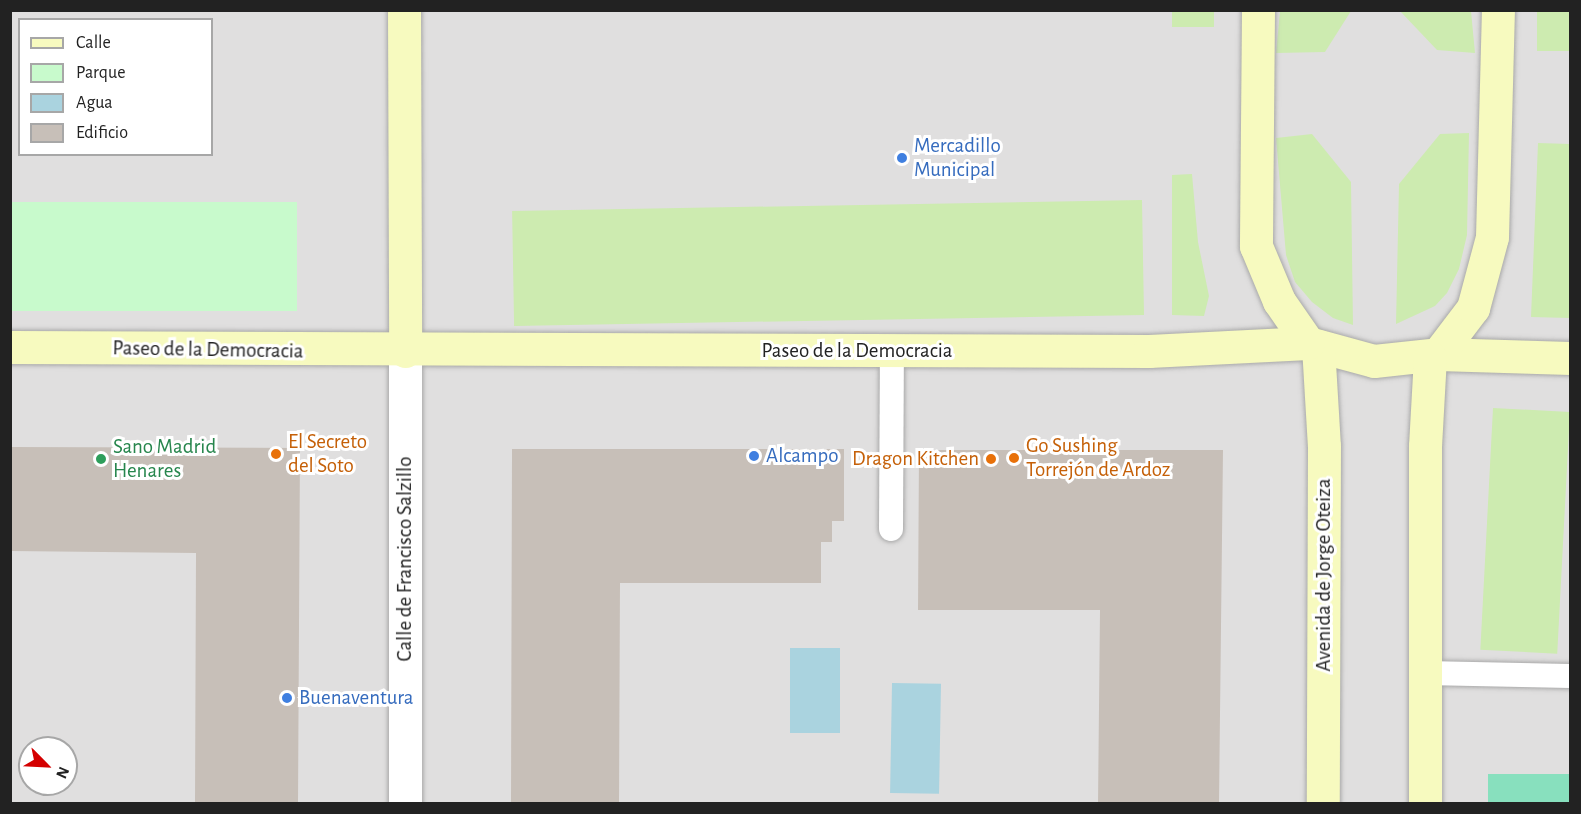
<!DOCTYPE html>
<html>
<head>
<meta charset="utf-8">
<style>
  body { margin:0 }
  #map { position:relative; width:1581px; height:814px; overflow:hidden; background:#f2efe9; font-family:"Alegreya Sans",sans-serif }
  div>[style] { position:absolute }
  .residential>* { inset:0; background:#e0dfdf }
  .grass>* { inset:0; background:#cdebb0; transform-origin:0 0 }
  .park>* { inset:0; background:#c8facc; transform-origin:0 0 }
  .pitch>* { inset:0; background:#88e0be; transform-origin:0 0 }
  .water>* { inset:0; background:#aad3df; transform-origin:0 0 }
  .building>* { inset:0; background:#c7bfb8 }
  .roads { filter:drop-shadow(0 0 2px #a9a9a9) drop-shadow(0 0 2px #a9a9a9) }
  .lane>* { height:24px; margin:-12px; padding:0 12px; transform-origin:12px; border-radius:12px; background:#fff }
  .street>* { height:33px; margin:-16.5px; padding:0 16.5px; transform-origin:16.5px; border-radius:16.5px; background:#fff }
  .secondary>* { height:33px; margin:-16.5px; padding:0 16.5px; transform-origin:16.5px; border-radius:16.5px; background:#f7fabf }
  .dots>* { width:16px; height:16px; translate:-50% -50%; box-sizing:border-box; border:3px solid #fff; border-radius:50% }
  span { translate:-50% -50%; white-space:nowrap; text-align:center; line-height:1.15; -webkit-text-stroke:6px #fff; paint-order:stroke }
  .shop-label { font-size:21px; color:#366cbe }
  .left { translate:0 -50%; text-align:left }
  .street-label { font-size:21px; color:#222 }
  .food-label { font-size:21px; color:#c56008 }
  .right { translate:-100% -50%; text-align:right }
  .leisure-label { font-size:21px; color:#27864d }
  .frame { position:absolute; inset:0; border:12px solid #222; pointer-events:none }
  .legend { position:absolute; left:18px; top:18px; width:195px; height:138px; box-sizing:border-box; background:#fff; border:2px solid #a7a7a7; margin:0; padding:8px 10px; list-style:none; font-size:18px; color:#222 }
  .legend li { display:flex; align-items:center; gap:12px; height:30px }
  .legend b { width:30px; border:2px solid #a7a7a7 }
  .north { position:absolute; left:18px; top:736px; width:60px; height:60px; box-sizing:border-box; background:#fff; border:2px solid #a7a7a7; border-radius:50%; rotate:114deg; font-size:16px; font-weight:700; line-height:24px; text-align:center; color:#222 }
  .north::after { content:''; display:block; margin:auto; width:21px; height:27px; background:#d40000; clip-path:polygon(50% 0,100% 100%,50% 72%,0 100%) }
</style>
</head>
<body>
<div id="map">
  <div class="residential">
    <i style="clip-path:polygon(evenodd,11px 11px,1570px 11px,1570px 803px,11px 803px,11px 11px,20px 20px,212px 20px,212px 154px,20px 154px,20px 20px,11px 11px,30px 748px,66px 748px,66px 784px,30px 784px,30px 748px)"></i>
  </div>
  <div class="grass">
    <i style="clip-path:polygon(1399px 10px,1471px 11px,1475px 53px,1437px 50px)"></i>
    <i style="left:1172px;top:11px;width:42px;height:16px"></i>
    <i style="clip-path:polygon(1280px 11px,1351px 10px,1351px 11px,1325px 52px,1276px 53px)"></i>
    <i style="left:1537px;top:11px;width:33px;height:40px"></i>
    <i style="clip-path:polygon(1469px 133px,1467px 235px,1459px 269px,1447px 293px,1435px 306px,1396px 324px,1399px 184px,1440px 134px)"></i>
    <i style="clip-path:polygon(1312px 134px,1351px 182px,1353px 325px,1333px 318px,1312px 302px,1295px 282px,1286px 255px,1276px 138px)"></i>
    <i style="clip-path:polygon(1538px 143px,1570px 144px,1570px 318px,1531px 317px)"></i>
    <i style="clip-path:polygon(1192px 174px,1198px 242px,1209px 296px,1204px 316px,1172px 315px,1172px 175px)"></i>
    <i style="left:1142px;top:200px;width:115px;height:630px;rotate:89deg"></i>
    <i style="left:1493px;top:408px;width:77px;height:242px;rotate:3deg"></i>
  </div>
  <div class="park">
    <i style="left:11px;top:202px;width:286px;height:109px"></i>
  </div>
  <div class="pitch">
    <i style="left:1488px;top:774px;width:82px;height:29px"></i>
  </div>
  <div class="water">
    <i style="left:790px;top:648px;width:50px;height:85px"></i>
    <i style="left:892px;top:683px;width:49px;height:110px;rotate:1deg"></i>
  </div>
  <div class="building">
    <i style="clip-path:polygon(10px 447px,300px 448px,298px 804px,195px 804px,196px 553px,10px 551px)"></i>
    <i style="clip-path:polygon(512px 449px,844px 449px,844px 521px,832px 521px,832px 542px,821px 542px,821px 583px,620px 583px,619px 804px,511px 804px)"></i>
    <i style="clip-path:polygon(919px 450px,1223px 450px,1219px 804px,1098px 804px,1100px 610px,918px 610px)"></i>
  </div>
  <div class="roads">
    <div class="lane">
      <i style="left:891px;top:529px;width:178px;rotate:-89.7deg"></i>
      <i style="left:1425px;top:673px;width:145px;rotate:1.2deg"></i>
    </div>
    <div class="street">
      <i style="left:405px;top:351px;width:453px;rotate:90deg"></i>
    </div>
    <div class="secondary">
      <i style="left:404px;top:10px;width:341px;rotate:89.8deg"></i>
      <i style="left:1258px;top:10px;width:236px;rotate:90.5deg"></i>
      <i style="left:1256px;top:246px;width:60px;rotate:67.3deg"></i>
      <i style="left:1279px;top:301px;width:51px;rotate:55.4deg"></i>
      <i style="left:1308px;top:343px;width:68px;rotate:15.3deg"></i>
      <i style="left:1374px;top:361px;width:64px;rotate:-6.2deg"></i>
      <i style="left:1438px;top:354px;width:132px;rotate:1.7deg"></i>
      <i style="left:1318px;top:346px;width:100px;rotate:86.6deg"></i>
      <i style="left:1324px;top:446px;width:358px;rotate:90.2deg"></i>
      <i style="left:10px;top:347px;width:1139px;rotate:0.2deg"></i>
      <i style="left:1149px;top:351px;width:159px;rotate:-2.9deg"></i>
      <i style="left:1438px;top:354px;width:58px;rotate:-52.7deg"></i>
      <i style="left:1473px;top:308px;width:73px;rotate:-75deg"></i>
      <i style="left:1492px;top:237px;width:227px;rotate:-88.5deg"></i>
      <i style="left:1425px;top:804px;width:358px;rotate:-90deg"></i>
      <i style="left:1425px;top:446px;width:89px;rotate:-86.8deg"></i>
    </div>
  </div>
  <div class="dots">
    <i style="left:902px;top:158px;background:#3f7fe0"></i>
    <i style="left:276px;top:454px;background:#e8710a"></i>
    <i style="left:754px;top:456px;background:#3f7fe0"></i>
    <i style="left:1014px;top:458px;background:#e8710a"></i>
    <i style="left:101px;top:459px;background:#2e9e5b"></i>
    <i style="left:991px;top:459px;background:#e8710a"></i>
    <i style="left:287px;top:698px;background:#3f7fe0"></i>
  </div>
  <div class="shop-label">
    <span class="left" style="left:914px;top:158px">Mercadillo<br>Municipal</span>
    <span class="left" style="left:766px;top:456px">Alcampo</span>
    <span class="left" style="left:299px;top:698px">Buenaventura</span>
  </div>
  <div class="street-label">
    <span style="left:208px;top:350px;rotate:1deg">Paseo de la Democracia</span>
    <span style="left:857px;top:351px">Paseo de la Democracia</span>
    <span style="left:405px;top:559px;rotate:-90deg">Calle de Francisco Salzillo</span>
    <span style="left:1324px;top:575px;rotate:-90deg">Avenida de Jorge Oteiza</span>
  </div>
  <div class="food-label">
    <span class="left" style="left:288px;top:454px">El Secreto<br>del Soto</span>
    <span class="left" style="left:1026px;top:458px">Go Sushing<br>Torrejón de Ardoz</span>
    <span class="right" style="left:979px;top:459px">Dragon Kitchen</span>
  </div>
  <div class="leisure-label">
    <span class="left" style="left:113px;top:459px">Sano Madrid<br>Henares</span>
  </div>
  <div class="frame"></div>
  <ul class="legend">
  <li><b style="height:8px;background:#f7fabf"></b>Calle</li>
  <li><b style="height:16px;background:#c8facc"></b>Parque</li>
  <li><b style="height:16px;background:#aad3df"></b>Agua</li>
  <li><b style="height:16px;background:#c7bfb8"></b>Edificio</li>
  </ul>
  <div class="north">N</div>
</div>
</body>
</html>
